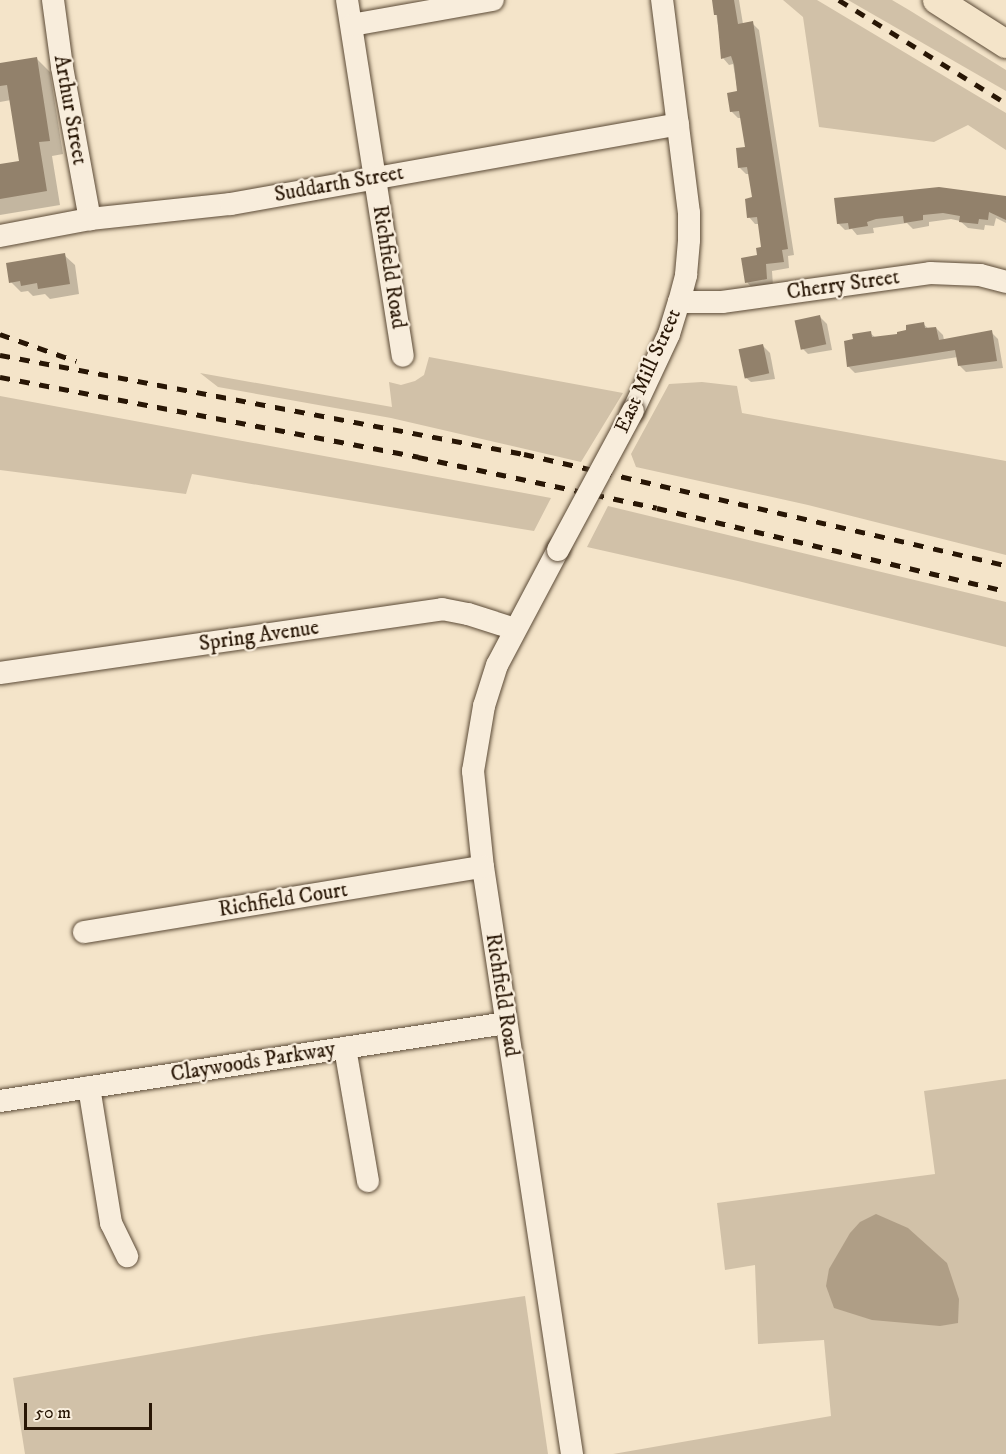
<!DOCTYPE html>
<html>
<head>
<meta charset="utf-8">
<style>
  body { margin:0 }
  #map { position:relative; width:1006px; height:1454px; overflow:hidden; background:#f4e4c9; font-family:"IM FELL DW Pica",serif }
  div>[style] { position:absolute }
  .green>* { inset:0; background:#d1c1a8 }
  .water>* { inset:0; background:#af9e86 }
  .shadow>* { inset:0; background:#0003 }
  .building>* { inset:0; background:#92816b; transform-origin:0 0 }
  .roads { filter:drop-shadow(0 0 2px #5b4a36) drop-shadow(0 0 2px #5b4a36) }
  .minor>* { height:22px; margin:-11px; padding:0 11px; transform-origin:11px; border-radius:11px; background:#f8eddc }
  .major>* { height:28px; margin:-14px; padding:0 14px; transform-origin:14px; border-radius:14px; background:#f4e4c9 }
  .rail>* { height:4.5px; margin-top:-2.25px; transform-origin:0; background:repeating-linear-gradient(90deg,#281605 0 10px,transparent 0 20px) }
  .bridges { filter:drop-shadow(0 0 2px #5b4a36) drop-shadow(0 0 2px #5b4a36) }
  .minor-bridge>* { height:22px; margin:-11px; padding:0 11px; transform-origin:11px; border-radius:11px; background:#f8eddc }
  span { translate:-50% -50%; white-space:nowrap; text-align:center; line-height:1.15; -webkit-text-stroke:4.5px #f8eddc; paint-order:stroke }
  .street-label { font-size:21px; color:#281605 }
  .scale { position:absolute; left:24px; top:1403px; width:128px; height:27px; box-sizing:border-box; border:3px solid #281605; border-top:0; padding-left:8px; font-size:18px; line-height:21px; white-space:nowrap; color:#281605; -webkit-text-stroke:4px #f8eddc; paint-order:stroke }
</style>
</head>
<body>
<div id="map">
  <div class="green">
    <i style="clip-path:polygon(783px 0,817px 0,1006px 113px,1006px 150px,968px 125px,934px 142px,819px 127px,803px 17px)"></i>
    <i style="clip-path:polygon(848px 0,892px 0,909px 10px,1006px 70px,1006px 91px)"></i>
    <i style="clip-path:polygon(429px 357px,623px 393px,581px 462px,391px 418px,218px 387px,200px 373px,392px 407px,389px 382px,401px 385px,415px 381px,424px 375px)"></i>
    <i style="clip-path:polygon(702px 382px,737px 386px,742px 413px,1006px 461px,1006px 555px,808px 505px,636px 467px,631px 454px,669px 384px)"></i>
    <i style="clip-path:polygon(0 396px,551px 498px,534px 531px,192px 474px,186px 494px,0 470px)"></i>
    <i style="clip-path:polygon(608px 506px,1006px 602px,1006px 647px,738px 581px,587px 547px)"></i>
    <i style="clip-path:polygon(1006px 1079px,1006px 1454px,613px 1454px,831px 1416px,824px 1340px,758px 1344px,755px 1265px,725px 1270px,717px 1203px,935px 1174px,924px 1091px)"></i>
    <i style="clip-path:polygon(525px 1296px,548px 1454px,25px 1454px,13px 1378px,262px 1335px)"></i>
  </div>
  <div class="water">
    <i style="clip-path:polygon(876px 1214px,908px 1228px,947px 1263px,959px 1299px,958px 1323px,940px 1326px,872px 1320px,834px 1308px,826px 1286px,829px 1269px,850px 1233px,860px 1222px)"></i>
  </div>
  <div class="shadow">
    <i style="clip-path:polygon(714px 0,739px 0,743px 24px,752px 23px,759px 30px,794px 255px,788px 256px,789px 268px,772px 271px,773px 286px,753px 289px,747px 282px,763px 248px,759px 224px,755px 224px,749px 217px,754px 198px,750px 174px,746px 174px,739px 167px,747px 148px,742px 118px,738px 118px,731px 111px,738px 92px,733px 64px,729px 65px,723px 58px)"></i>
    <i style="clip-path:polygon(36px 58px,50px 72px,63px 154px,52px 156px,60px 205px,0 215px,0 166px,21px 162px,11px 100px,0 102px,0 64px)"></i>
    <i style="clip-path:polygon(1006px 197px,1006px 223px,996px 218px,994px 226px,985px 225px,984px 230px,968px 228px,960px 221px,951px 219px,929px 222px,929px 226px,913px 229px,907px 223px,873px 228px,874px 233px,857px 235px,852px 229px,845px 230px,838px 223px)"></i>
    <i style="clip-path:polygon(64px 255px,75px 265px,79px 294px,50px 299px,45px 294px,33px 296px,28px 291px,21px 292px,11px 282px)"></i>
    <i style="clip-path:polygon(820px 317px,827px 324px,832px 350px,808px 354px,801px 347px)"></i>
    <i style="clip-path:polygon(923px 324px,929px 329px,936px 328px,943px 335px,944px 340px,991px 332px,998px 339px,1003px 368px,966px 372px,959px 365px,958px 357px,855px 373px,848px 366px,870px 333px,876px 338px,899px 335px)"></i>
    <i style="clip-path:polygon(763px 346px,770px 353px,775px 379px,751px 382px,744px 376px)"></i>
  </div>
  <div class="building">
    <i style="clip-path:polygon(712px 0,734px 0,738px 24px,753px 21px,788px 249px,782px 250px,784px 262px,766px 264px,767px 279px,745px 283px,741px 258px,757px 255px,756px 248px,761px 247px,757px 217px,747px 218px,745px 199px,752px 197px,747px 167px,738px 168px,736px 148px,745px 147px,739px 111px,730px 112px,727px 93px,737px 91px,734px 65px,731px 56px,721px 59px,717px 15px,714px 15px)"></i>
    <i style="clip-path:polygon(37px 57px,50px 141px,39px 142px,47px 191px,0 199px,0 164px,19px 161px,7px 85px,0 86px,0 63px)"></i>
    <i style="clip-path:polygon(939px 187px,1006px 196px,1006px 220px,989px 212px,988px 220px,979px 219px,978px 224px,959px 222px,960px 216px,943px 213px,923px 215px,923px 220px,904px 223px,903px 216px,876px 219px,867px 222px,868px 226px,849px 229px,848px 223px,837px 224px,834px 198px)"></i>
    <i style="clip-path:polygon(65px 253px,70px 284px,38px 289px,37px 283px,21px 286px,20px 281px,9px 283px,6px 263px)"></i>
    <i style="left:820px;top:315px;width:30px;height:26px;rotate:78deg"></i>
    <i style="clip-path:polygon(924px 322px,925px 328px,936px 327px,939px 340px,992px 330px,997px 361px,958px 366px,955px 350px,847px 367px,844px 341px,853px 339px,852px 334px,871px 331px,872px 337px,897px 334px,897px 332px,906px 330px,906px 325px)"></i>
    <i style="left:763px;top:344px;width:30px;height:25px;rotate:78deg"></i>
  </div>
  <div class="roads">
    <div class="minor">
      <i style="left:53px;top:0;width:68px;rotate:82.3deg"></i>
      <i style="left:62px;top:67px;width:155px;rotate:79.6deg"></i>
      <i style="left:347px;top:0;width:360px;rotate:81.1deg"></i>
      <i style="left:352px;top:25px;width:143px;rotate:-10.1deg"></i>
      <i style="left:0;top:236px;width:92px;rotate:-10.7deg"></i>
      <i style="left:90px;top:219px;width:142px;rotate:-6.1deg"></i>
      <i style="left:231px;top:204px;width:454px;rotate:-10.1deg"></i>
      <i style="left:679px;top:302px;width:43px"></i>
      <i style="left:722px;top:302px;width:210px;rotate:-7.9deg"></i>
      <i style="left:930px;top:273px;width:50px;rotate:2.3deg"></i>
      <i style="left:980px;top:275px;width:27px;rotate:15deg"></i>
      <i style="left:633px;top:411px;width:85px;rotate:-64.9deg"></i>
      <i style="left:669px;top:334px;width:34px;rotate:-73deg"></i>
      <i style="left:679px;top:302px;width:28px;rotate:-75deg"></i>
      <i style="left:686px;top:275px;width:35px;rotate:-85deg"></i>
      <i style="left:689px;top:240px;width:27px;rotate:-90deg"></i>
      <i style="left:689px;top:213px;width:215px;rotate:-97.2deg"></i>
      <i style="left:558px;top:550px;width:130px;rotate:117.9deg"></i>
      <i style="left:497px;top:665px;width:43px;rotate:107.6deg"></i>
      <i style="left:484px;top:706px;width:66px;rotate:99.6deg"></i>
      <i style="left:473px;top:771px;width:97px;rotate:84.1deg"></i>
      <i style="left:483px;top:867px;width:594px;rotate:81.38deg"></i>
      <i style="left:0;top:673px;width:447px;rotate:-8.2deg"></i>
      <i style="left:442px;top:609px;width:26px;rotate:11deg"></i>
      <i style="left:468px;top:614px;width:49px;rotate:17.7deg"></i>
      <i style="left:84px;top:932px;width:404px;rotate:-9.3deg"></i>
      <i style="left:345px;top:1048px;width:135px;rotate:80.2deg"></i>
      <i style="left:89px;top:1087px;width:138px;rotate:80.8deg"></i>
      <i style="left:111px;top:1223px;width:37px;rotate:64deg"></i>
      <i style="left:0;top:1101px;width:512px;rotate:-8.76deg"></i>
    </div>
    <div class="major">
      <i style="left:937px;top:0;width:82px;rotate:32.5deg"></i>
    </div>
  </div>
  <div class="rail">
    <i style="left:839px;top:0;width:196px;rotate:31.7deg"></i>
    <i style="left:0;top:334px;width:81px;rotate:19.6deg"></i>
    <i style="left:0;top:355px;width:533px;rotate:10.7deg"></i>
    <i style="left:524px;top:454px;width:495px;rotate:13deg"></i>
    <i style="left:0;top:377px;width:426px;rotate:10.8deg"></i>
    <i style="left:418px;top:457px;width:244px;rotate:12deg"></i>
    <i style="left:657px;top:508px;width:359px;rotate:13.4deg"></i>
  </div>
  <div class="bridges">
    <div class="minor-bridge">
      <i style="left:558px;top:550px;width:158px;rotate:-61.7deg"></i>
    </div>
  </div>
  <div class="street-label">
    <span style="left:70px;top:110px;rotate:80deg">Arthur Street</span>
    <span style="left:339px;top:184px;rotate:-10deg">Suddarth Street</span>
    <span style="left:389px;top:267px;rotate:81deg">Richfield Road</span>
    <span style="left:843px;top:285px;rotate:-8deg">Cherry Street</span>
    <span style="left:648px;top:371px;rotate:-66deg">East Mill Street</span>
    <span style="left:259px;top:636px;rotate:-8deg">Spring Avenue</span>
    <span style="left:283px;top:900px;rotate:-9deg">Richfield Court</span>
    <span style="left:502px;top:995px;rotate:81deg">Richfield Road</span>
    <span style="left:253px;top:1062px;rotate:-9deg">Claywoods Parkway</span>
  </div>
  <div class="scale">50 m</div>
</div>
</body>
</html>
